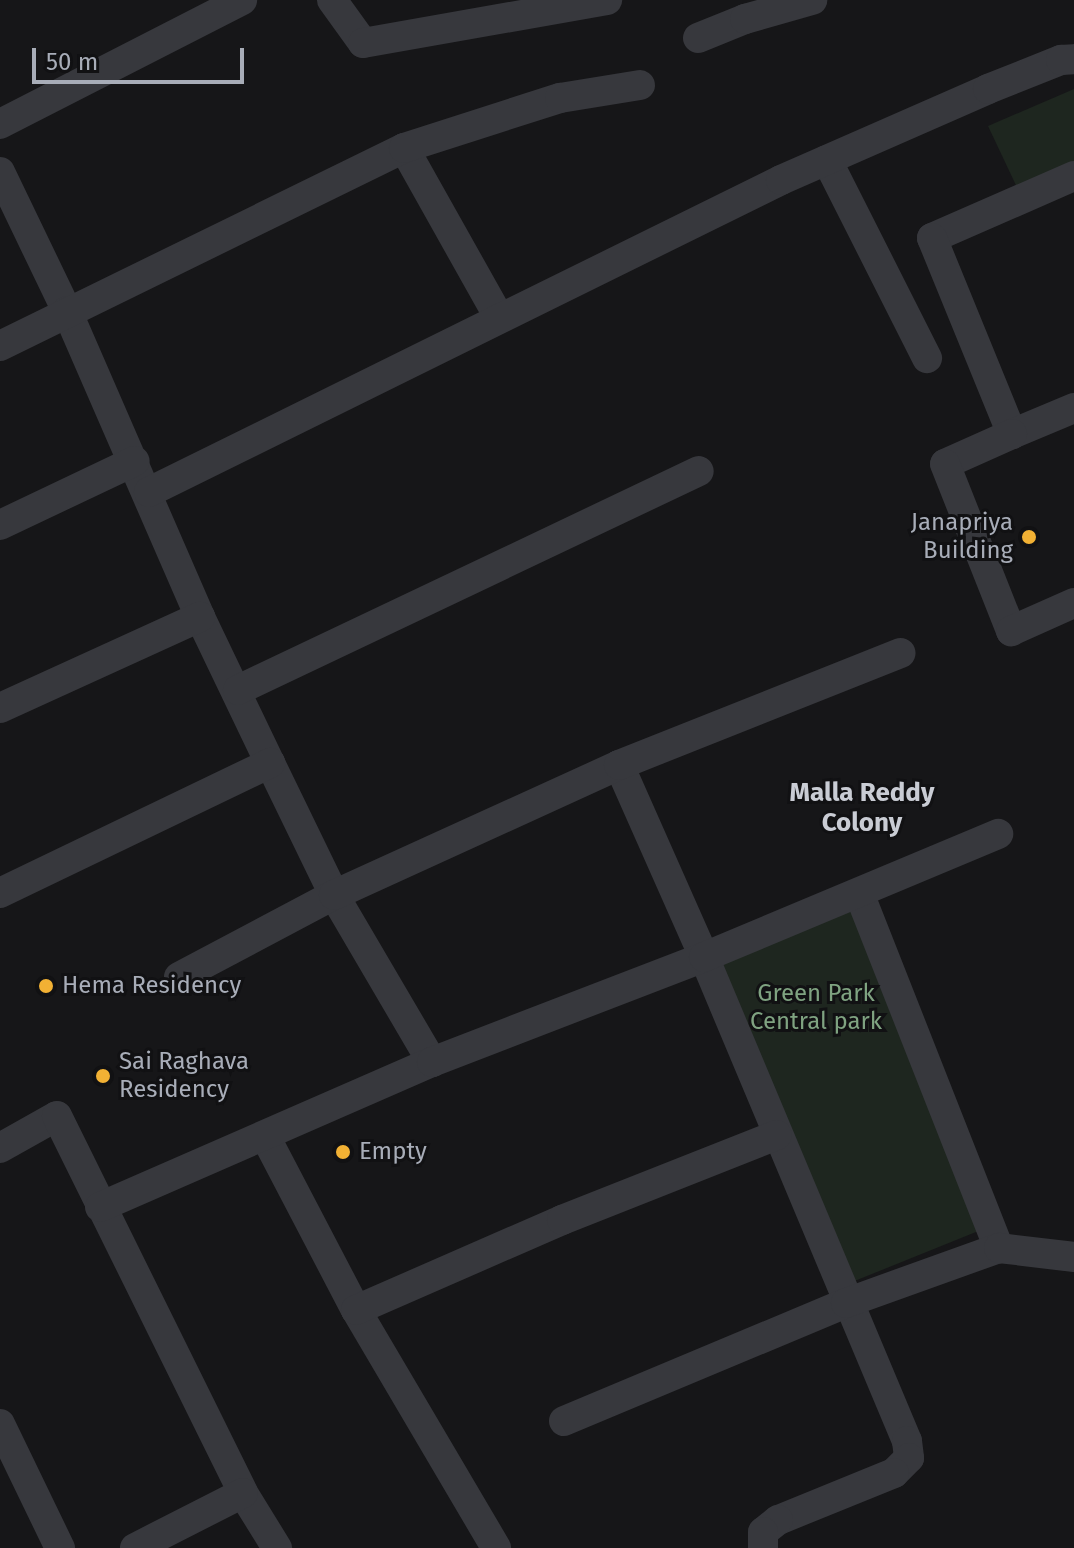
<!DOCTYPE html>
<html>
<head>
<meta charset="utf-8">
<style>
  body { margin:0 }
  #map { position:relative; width:1074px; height:1548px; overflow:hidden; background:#161618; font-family:"Fira Sans",sans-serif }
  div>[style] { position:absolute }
  .green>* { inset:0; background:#1e261f; transform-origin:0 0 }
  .street>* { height:30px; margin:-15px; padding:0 15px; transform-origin:15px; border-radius:15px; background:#37383d }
  .dots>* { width:22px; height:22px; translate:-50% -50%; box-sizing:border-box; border:4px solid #111113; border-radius:50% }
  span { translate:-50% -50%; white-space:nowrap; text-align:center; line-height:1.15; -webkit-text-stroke:6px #111113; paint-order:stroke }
  .poi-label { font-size:24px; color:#a8adb8 }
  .right { translate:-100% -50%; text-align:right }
  .left { translate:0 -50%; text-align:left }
  .park-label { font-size:24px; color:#7fa381 }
  .neighbourhood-label { font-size:26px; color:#c9ccd4; font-weight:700 }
  .scale { position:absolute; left:32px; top:48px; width:212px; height:36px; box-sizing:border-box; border:4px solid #a8adb8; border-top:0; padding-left:10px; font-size:24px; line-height:28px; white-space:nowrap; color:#a8adb8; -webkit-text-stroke:6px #111113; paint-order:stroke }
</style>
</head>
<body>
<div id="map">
  <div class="green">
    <i style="clip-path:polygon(1074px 89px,1074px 175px,1022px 198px,988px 126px)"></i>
    <i style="left:854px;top:907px;width:347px;height:147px;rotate:68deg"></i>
  </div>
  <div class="street">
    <i style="left:332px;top:0;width:53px;rotate:54.2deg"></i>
    <i style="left:363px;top:43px;width:248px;rotate:-10deg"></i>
    <i style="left:698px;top:38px;width:51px;rotate:-22deg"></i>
    <i style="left:745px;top:19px;width:70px;rotate:-15.8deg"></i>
    <i style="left:0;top:124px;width:272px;rotate:-27.1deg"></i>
    <i style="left:404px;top:148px;width:194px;rotate:60.7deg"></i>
    <i style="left:827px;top:160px;width:222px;rotate:63.2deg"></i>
    <i style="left:0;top:172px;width:154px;rotate:64.3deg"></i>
    <i style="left:67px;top:311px;width:334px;rotate:66.5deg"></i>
    <i style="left:200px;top:617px;width:162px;rotate:64.4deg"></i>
    <i style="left:270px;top:763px;width:147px;rotate:64.1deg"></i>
    <i style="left:334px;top:895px;width:194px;rotate:59.6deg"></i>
    <i style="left:1074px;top:176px;width:155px;rotate:156.4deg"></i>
    <i style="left:932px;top:238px;width:212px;rotate:67.8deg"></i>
    <i style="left:1012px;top:434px;width:67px;rotate:-22.8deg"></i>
    <i style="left:0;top:346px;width:450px;rotate:-26.1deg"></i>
    <i style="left:404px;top:148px;width:164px;rotate:-17.8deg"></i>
    <i style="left:560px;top:98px;width:81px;rotate:-9.2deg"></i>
    <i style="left:1012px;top:434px;width:73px;rotate:155.9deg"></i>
    <i style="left:945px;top:464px;width:180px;rotate:68.4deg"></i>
    <i style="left:1011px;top:631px;width:69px;rotate:-24deg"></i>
    <i style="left:149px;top:492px;width:705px;rotate:-26.27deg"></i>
    <i style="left:781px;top:180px;width:226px;rotate:-23.7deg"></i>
    <i style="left:988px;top:89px;width:79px;rotate:-21.7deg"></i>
    <i style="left:1061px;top:60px;width:13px;rotate:-4deg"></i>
    <i style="left:0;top:525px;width:149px;rotate:-25.4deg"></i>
    <i style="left:238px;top:690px;width:510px;rotate:-25.41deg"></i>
    <i style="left:0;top:708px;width:220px;rotate:-24.5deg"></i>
    <i style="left:619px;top:765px;width:210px;rotate:66.1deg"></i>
    <i style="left:704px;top:957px;width:525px;rotate:67.25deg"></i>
    <i style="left:907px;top:1441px;width:17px;rotate:83deg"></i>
    <i style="left:909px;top:1458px;width:21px;rotate:135deg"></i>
    <i style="left:894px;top:1473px;width:125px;rotate:157.9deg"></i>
    <i style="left:778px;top:1520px;width:19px;rotate:141deg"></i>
    <i style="left:763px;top:1532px;width:16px;rotate:90deg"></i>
    <i style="left:0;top:893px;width:300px;rotate:-25.7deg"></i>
    <i style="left:859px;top:893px;width:382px;rotate:68.5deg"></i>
    <i style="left:179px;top:977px;width:175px;rotate:-27.9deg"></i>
    <i style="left:334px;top:895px;width:313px;rotate:-24.5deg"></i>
    <i style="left:619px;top:765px;width:303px;rotate:-21.7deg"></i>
    <i style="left:265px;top:1136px;width:196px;rotate:62.4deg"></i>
    <i style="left:356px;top:1310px;width:276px;rotate:59.5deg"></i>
    <i style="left:0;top:1148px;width:65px;rotate:-29.3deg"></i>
    <i style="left:57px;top:1116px;width:420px;rotate:63.7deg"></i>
    <i style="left:243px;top:1493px;width:65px;rotate:58.3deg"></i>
    <i style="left:100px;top:1207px;width:362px;rotate:-23.6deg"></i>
    <i style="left:432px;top:1062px;width:292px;rotate:-21.1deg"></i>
    <i style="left:704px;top:957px;width:319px;rotate:-22.7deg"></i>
    <i style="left:356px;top:1310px;width:225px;rotate:-23.6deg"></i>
    <i style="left:562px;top:1220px;width:231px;rotate:-21.6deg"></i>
    <i style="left:564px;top:1421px;width:306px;rotate:-22.7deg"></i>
    <i style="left:846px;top:1303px;width:163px;rotate:-19.8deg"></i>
    <i style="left:999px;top:1248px;width:76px;rotate:6.8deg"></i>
    <i style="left:0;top:1424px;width:138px;rotate:64.2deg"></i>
    <i style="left:135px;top:1548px;width:121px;rotate:-27deg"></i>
  </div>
  <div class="dots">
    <i style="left:1029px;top:537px;background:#f2b134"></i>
    <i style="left:46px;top:986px;background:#f2b134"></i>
    <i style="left:103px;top:1076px;background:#f2b134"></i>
    <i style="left:343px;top:1152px;background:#f2b134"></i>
  </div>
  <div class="poi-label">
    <span class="right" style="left:1013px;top:537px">Janapriya<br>Building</span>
    <span class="left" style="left:62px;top:986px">Hema Residency</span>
    <span class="left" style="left:119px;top:1076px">Sai Raghava<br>Residency</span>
    <span class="left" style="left:359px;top:1152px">Empty</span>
  </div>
  <div class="park-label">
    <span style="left:816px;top:1008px">Green Park<br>Central park</span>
  </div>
  <div class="neighbourhood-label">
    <span style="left:862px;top:808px">Malla Reddy<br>Colony</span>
  </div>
  <div class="scale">50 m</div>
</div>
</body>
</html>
